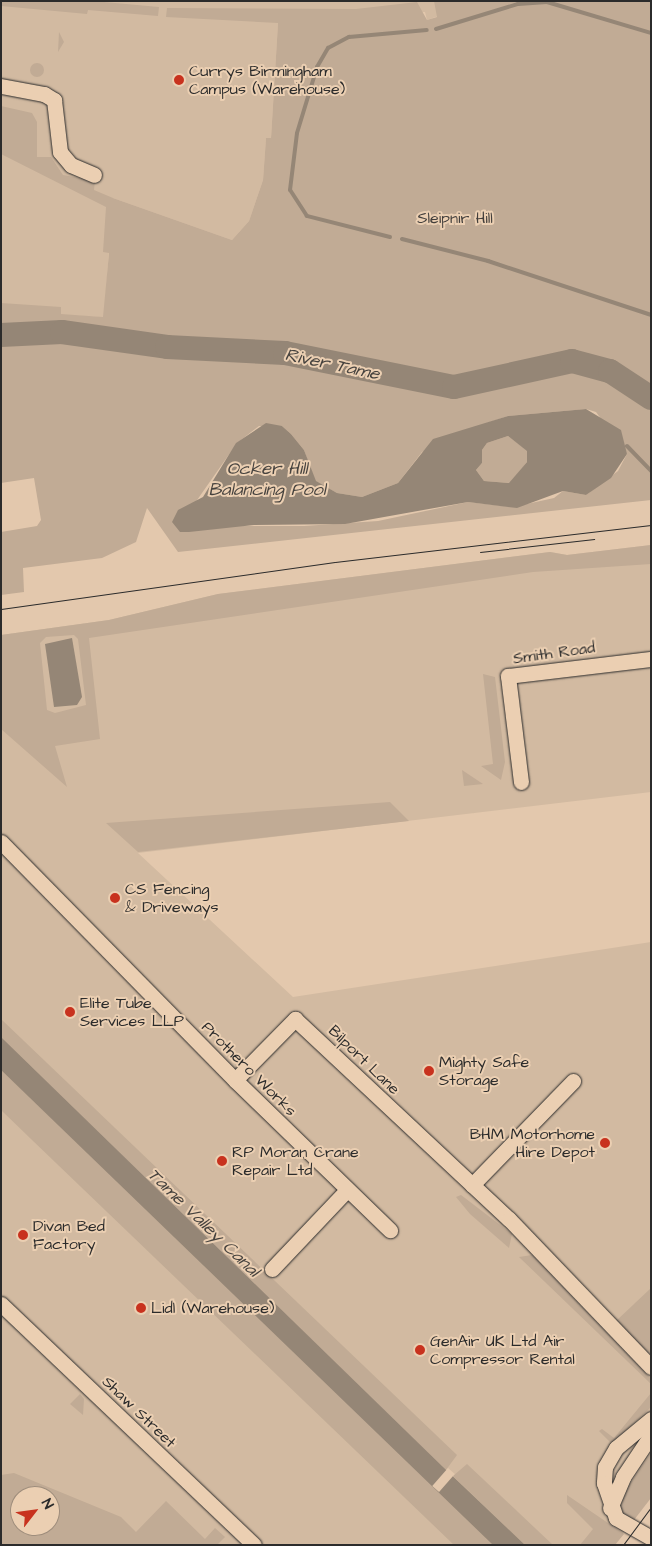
<!DOCTYPE html>
<html>
<head>
<meta charset="utf-8">
<style>
  body { margin:0 }
  #map { position:relative; width:652px; height:1546px; overflow:hidden; background:#e3c8ad; font-family:"Architects Daughter",sans-serif }
  div>[style] { position:absolute }
  .built>* { inset:0; background:#d2baa1 }
  .green>* { inset:0; background:#c1ab95 }
  .round { border-radius:50% }
  .water>* { inset:0; background:#958676 }
  .pier>* { inset:0; background:#e3c8ad; transform-origin:0 0 }
  .stream>* { height:4px; margin:-2px; padding:0 2px; transform-origin:2px; border-radius:2px; background:#958676 }
  .river>* { height:24px; margin:-12px; padding:0 12px; transform-origin:12px; border-radius:12px; background:#958676 }
  .roads { filter:drop-shadow(0 0 1px #2b2b2b) drop-shadow(0 0 1px #2b2b2b) }
  .minor>* { height:15px; margin:-7.5px; padding:0 7.5px; transform-origin:7.5px; border-radius:7.5px; background:#ebcfb2 }
  .tram>* { height:1px; margin:-0.5px; padding:0 0.5px; transform-origin:0.5px; border-radius:0.5px; background:#2b2b2b }
  .dots>* { width:14px; height:14px; translate:-50% -50%; box-sizing:border-box; border:2px solid #ebcfb2; border-radius:50% }
  span { translate:-50% -50%; white-space:nowrap; text-align:center; line-height:1.15; -webkit-text-stroke:4px #ebcfb2; paint-order:stroke }
  .poi-label { font-size:16px; color:#2b2b2b }
  .left { translate:0 -50%; text-align:left }
  .right { translate:-100% -50%; text-align:right }
  .park-label { font-size:16px; color:#423e3b }
  .street-label { font-size:16px; color:#2b2b2b }
  .water-label { font-size:18px; color:#46423e; font-style:italic }
  .frame { position:absolute; inset:0; border:2px solid #2b2b2b; pointer-events:none }
  .north { position:absolute; left:10px; top:1486px; width:50px; height:50px; box-sizing:border-box; background:#ebcfb2; border:1px solid #9e8d7c; border-radius:50%; rotate:60deg; font-size:14px; font-weight:700; line-height:20px; text-align:center; color:#2b2b2b }
  .north::after { content:''; display:block; margin:auto; width:18px; height:22px; background:#c8321e; clip-path:polygon(50% 0,100% 100%,50% 72%,0 100%) }
</style>
</head>
<body>
<div id="map">
  <div class="built">
    <i style="clip-path:polygon(1px 1px,482px 1px,427px 20px,425px 12px,278px 23px,271px 138px,266px 138px,263px 180px,249px 221px,232px 240px,113px 198px,104px 317px,99px 317px,1px 311px)"></i>
    <i style="clip-path:polygon(evenodd,651px 545px,651px 792px,138px 853px,293px 997px,651px 942px,651px 1462px,634px 1520px,613px 1545px,1px 1545px,1px 635px,109px 620px,218px 594px,550px 552px,567px 555px,651px 545px,20px 1496px,50px 1496px,50px 1526px,20px 1526px,20px 1496px)"></i>
  </div>
  <div class="green">
    <i style="clip-path:polygon(1px 1px,93px 1px,159px 7px,158px 16px,88px 10px,87px 14px,1px 6px)"></i>
    <i style="clip-path:polygon(evenodd,434px 1px,651px 1px,651px 500px,178px 552px,147px 508px,136px 542px,102px 558px,23px 568px,24px 592px,1px 595px,1px 532px,37px 526px,41px 520px,34px 478px,1px 483px,1px 303px,61px 307px,61px 314px,103px 317px,109px 253px,103px 252px,106px 207px,1px 154px,1px 106px,32px 113px,37px 122px,37px 157px,51px 157px,63px 175px,95px 181px,94px 190px,113px 198px,232px 240px,249px 221px,263px 180px,266px 138px,271px 138px,278px 23px,166px 17px,167px 8px,356px 9px,417px 2px,427px 20px,437px 17px,434px 1px,586px 409px,596px 412px,627px 454px,618px 471px,586px 495px,563px 491px,554px 498px,513px 507px,468px 502px,378px 521px,304px 526px,233px 526px,195px 503px,237px 443px,259px 426px,282px 426px,291px 434px,304px 450px,315px 481px,337px 493px,362px 497px,398px 483px,422px 452px,487px 423px,508px 416px,586px 409px)"></i>
    <i style="clip-path:polygon(59px 32px,64px 42px,58px 52px)"></i>
    <i class="round" style="left:30px;top:63px;width:14px;height:14px"></i>
    <i style="clip-path:polygon(508px 436px,528px 451px,527px 462px,510px 483px,484px 481px,476px 470px,482px 463px,482px 450px,487px 443px)"></i>
    <i style="clip-path:polygon(evenodd,651px 545px,651px 564px,533px 572px,89px 638px,100px 739px,55px 746px,67px 787px,1px 729px,1px 635px,109px 620px,218px 594px,550px 552px,567px 555px,651px 545px,74px 635px,78px 639px,86px 705px,55px 713px,47px 710px,40px 643px,46px 637px,74px 635px)"></i>
    <i style="clip-path:polygon(483px 674px,495px 677px,505px 762px,501px 780px,481px 766px,493px 764px)"></i>
    <i style="clip-path:polygon(462px 770px,483px 784px,464px 786px)"></i>
    <i style="clip-path:polygon(390px 802px,409px 821px,138px 852px,106px 823px)"></i>
    <i style="clip-path:polygon(1px 1019px,457px 1455px,446px 1470px,1px 1037px)"></i>
    <i style="clip-path:polygon(1px 1070px,440px 1490px,493px 1545px,454px 1545px,31px 1139px,1px 1110px)"></i>
    <i style="clip-path:polygon(461px 1195px,512px 1234px,509px 1248px,470px 1214px,456px 1197px)"></i>
    <i style="clip-path:polygon(532px 1255px,651px 1379px,651px 1384px,519px 1257px)"></i>
    <i style="clip-path:polygon(651px 1288px,651px 1355px,616px 1321px)"></i>
    <i style="clip-path:polygon(651px 1393px,650px 1408px,612px 1444px,599px 1431px,602px 1429px,614px 1438px)"></i>
    <i style="clip-path:polygon(80px 1394px,84px 1399px,83px 1415px,70px 1404px)"></i>
    <i style="clip-path:polygon(651px 1453px,651px 1498px,634px 1520px,623px 1514px,619px 1500px)"></i>
    <i style="clip-path:polygon(467px 1464px,553px 1545px,525px 1545px,453px 1476px)"></i>
    <i style="clip-path:polygon(evenodd,14px 1473px,121px 1517px,136px 1532px,166px 1501px,205px 1539px,215px 1528px,225px 1537px,217px 1545px,1px 1545px,1px 1475px,14px 1473px,20px 1496px,50px 1496px,50px 1526px,20px 1526px,20px 1496px)"></i>
    <i style="clip-path:polygon(567px 1495px,624px 1534px,615px 1545px,580px 1545px,593px 1529px,567px 1503px)"></i>
  </div>
  <div class="water">
    <i style="clip-path:polygon(evenodd,586px 409px,621px 430px,627px 454px,611px 478px,586px 495px,563px 491px,517px 508px,468px 502px,345px 524px,254px 525px,189px 532px,180px 532px,172px 522px,178px 510px,203px 497px,236px 443px,266px 423px,282px 426px,291px 434px,304px 450px,316px 481px,337px 493px,362px 497px,398px 483px,433px 439px,508px 416px,586px 409px,508px 436px,527px 451px,527px 462px,509px 483px,484px 481px,476px 470px,482px 463px,482px 450px,487px 443px,508px 436px)"></i>
    <i style="clip-path:polygon(72px 638px,82px 697px,77px 705px,54px 707px,45px 644px)"></i>
    <i style="clip-path:polygon(1px 1037px,442px 1466px,525px 1545px,493px 1545px,1px 1070px)"></i>
  </div>
  <div class="pier">
    <i style="left:448px;top:1468px;width:9px;height:24px;rotate:41deg"></i>
  </div>
  <div class="stream">
    <i style="left:436px;top:29px;width:86px;rotate:-17deg"></i>
    <i style="left:518px;top:4px;width:29px;rotate:-4deg"></i>
    <i style="left:547px;top:2px;width:109px;rotate:16.6deg"></i>
    <i style="left:390px;top:237px;width:86px;rotate:-165.8deg"></i>
    <i style="left:307px;top:216px;width:31px;rotate:-123deg"></i>
    <i style="left:290px;top:190px;width:57px;rotate:-83deg"></i>
    <i style="left:297px;top:133px;width:69px;rotate:-73.1deg"></i>
    <i style="left:317px;top:67px;width:22px;rotate:-60deg"></i>
    <i style="left:328px;top:48px;width:24px;rotate:-28deg"></i>
    <i style="left:349px;top:37px;width:78px;rotate:-5.1deg"></i>
    <i style="left:402px;top:239px;width:89px;rotate:14.3deg"></i>
    <i style="left:488px;top:261px;width:172px;rotate:18.3deg"></i>
    <i style="left:627px;top:446px;width:35px;rotate:46deg"></i>
  </div>
  <div class="river">
    <i style="left:1px;top:335px;width:61px;rotate:-2.8deg"></i>
    <i style="left:62px;top:332px;width:106px;rotate:8.1deg"></i>
    <i style="left:167px;top:347px;width:118px;rotate:2.9deg"></i>
    <i style="left:285px;top:353px;width:172px;rotate:11.4deg"></i>
    <i style="left:454px;top:387px;width:121px;rotate:-12.4deg"></i>
    <i style="left:572px;top:361px;width:39px;rotate:15deg"></i>
    <i style="left:610px;top:371px;width:49px;rotate:33.4deg"></i>
  </div>
  <div class="roads">
    <div class="minor">
      <i style="left:1px;top:86px;width:44px;rotate:10.5deg"></i>
      <i style="left:44px;top:94px;width:12px;rotate:31deg"></i>
      <i style="left:54px;top:100px;width:52px;rotate:83.4deg"></i>
      <i style="left:60px;top:152px;width:17px;rotate:50deg"></i>
      <i style="left:71px;top:165px;width:25px;rotate:23deg"></i>
      <i style="left:521px;top:782px;width:107px;rotate:-97deg"></i>
      <i style="left:508px;top:676px;width:144px;rotate:-6.8deg"></i>
      <i style="left:1px;top:842px;width:334px;rotate:45.5deg"></i>
      <i style="left:235px;top:1080px;width:216px;rotate:44.1deg"></i>
      <i style="left:235px;top:1080px;width:86px;rotate:-45.5deg"></i>
      <i style="left:295px;top:1019px;width:293px;rotate:43.1deg"></i>
      <i style="left:509px;top:1219px;width:205px;rotate:46.2deg"></i>
      <i style="left:472px;top:1185px;width:145px;rotate:-45.8deg"></i>
      <i style="left:272px;top:1269px;width:109px;rotate:-46.5deg"></i>
      <i style="left:1px;top:1304px;width:349px;rotate:43.6deg"></i>
      <i style="left:651px;top:1419px;width:45px;rotate:140.4deg"></i>
      <i style="left:616px;top:1448px;width:22px;rotate:120deg"></i>
      <i style="left:605px;top:1467px;width:16px;rotate:94deg"></i>
      <i style="left:604px;top:1483px;width:37px;rotate:71deg"></i>
      <i style="left:616px;top:1518px;width:40px;rotate:29.7deg"></i>
      <i style="left:610px;top:1508px;width:34px;rotate:-67deg"></i>
      <i style="left:623px;top:1477px;width:50px;rotate:-56.3deg"></i>
    </div>
  </div>
  <div class="tram">
    <i style="left:480px;top:552px;width:115px;rotate:-6.5deg"></i>
    <i style="left:1px;top:609px;width:337px;rotate:-8deg"></i>
    <i style="left:335px;top:562px;width:318px;rotate:-6.7deg"></i>
    <i style="left:623px;top:1545px;width:47px;rotate:-53.6deg"></i>
  </div>
  <div class="dots">
    <i style="left:179px;top:80px;background:#c8321e"></i>
    <i style="left:115px;top:898px;background:#c8321e"></i>
    <i style="left:70px;top:1012px;background:#c8321e"></i>
    <i style="left:429px;top:1071px;background:#c8321e"></i>
    <i style="left:605px;top:1143px;background:#c8321e"></i>
    <i style="left:222px;top:1161px;background:#c8321e"></i>
    <i style="left:23px;top:1235px;background:#c8321e"></i>
    <i style="left:141px;top:1308px;background:#c8321e"></i>
    <i style="left:420px;top:1350px;background:#c8321e"></i>
  </div>
  <div class="poi-label">
    <span class="left" style="left:189px;top:80px">Currys Birmingham<br>Campus (Warehouse)</span>
    <span class="left" style="left:125px;top:898px">CS Fencing<br>&amp; Driveways</span>
    <span class="left" style="left:80px;top:1012px">Elite Tube<br>Services LLP</span>
    <span class="left" style="left:439px;top:1071px">Mighty Safe<br>Storage</span>
    <span class="right" style="left:595px;top:1143px">BHM Motorhome<br>Hire Depot</span>
    <span class="left" style="left:232px;top:1161px">RP Moran Crane<br>Repair Ltd</span>
    <span class="left" style="left:33px;top:1235px">Divan Bed<br>Factory</span>
    <span class="left" style="left:151px;top:1308px">Lidl (Warehouse)</span>
    <span class="left" style="left:430px;top:1350px">GenAir UK Ltd Air<br>Compressor Rental</span>
  </div>
  <div class="park-label">
    <span style="left:455px;top:218px">Sleipnir Hill</span>
  </div>
  <div class="street-label">
    <span style="left:554px;top:653px;rotate:-8deg">Smith Road</span>
    <span style="left:364px;top:1060px;rotate:44deg">Bilport Lane</span>
    <span style="left:249px;top:1069px;rotate:45deg">Prothero Works</span>
    <span style="left:139px;top:1412px;rotate:44deg">Shaw Street</span>
  </div>
  <div class="water-label">
    <span style="left:332px;top:365px;rotate:12deg">River Tame</span>
    <span style="left:267px;top:480px">Ocker Hill<br>Balancing Pool</span>
    <span style="left:203px;top:1223px;rotate:44deg">Tame Valley Canal</span>
  </div>
  <div class="frame"></div>
  <div class="north">N</div>
</div>
</body>
</html>
